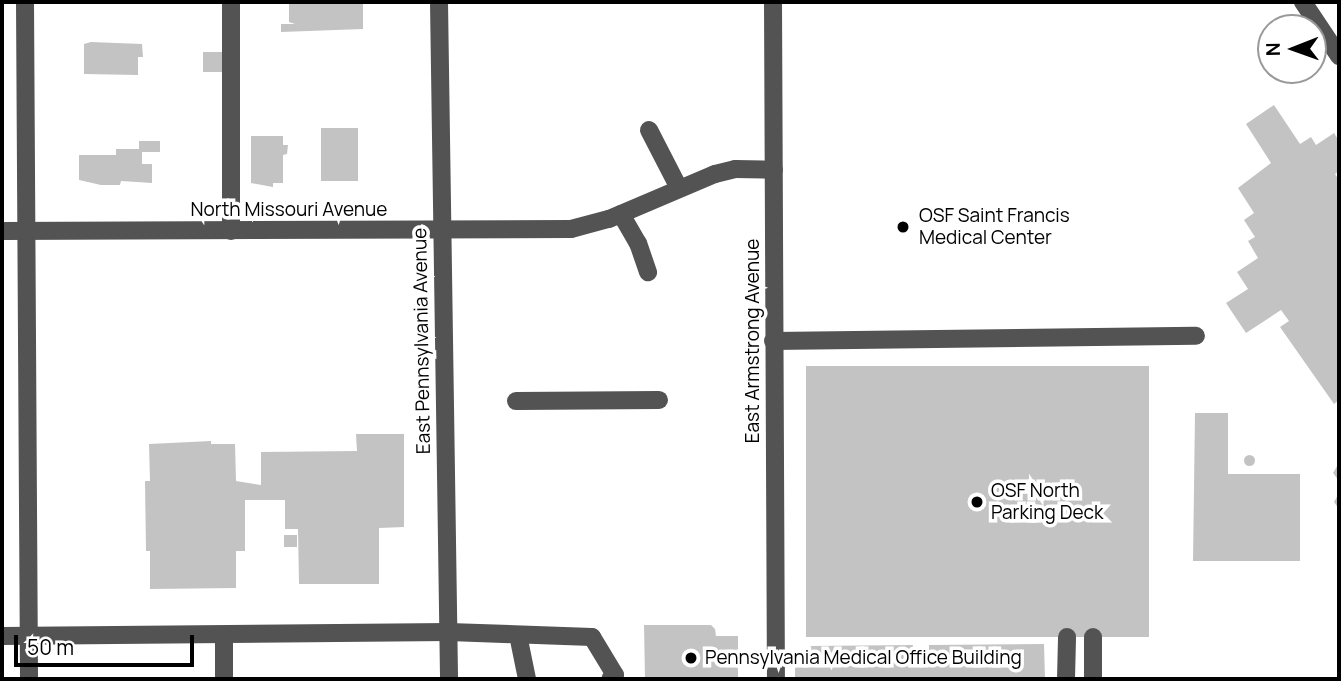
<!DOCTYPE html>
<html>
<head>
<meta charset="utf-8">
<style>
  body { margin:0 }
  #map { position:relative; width:1341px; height:681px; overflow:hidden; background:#fff; font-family:Manrope,sans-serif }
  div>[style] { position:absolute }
  .building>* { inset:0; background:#c3c3c3; transform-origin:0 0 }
  .round { border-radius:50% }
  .minor>* { height:18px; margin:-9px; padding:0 9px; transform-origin:9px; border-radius:9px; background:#535353 }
  .dots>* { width:19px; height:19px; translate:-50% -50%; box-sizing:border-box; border:4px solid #fff; border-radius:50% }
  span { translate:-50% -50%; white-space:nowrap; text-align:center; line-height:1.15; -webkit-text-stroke:7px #fff; paint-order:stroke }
  .street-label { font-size:19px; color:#000 }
  .poi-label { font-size:19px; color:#000 }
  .left { translate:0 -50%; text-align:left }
  .frame { position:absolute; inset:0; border:4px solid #000; pointer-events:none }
  .north { position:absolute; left:1257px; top:14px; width:70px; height:70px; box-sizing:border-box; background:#fff; border:2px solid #999; border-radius:50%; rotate:269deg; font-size:19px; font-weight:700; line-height:28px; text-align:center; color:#000 }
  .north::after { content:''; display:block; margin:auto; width:24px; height:32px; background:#000; clip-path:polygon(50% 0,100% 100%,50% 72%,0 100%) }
  .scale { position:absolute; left:14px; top:635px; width:180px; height:32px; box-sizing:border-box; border:4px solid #000; border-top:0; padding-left:9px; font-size:21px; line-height:24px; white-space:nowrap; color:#000; -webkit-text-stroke:5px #fff; paint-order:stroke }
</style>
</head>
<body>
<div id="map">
  <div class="building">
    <i style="clip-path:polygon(363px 2px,363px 29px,281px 32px,281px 24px,295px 24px,289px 22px,289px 3px)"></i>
    <i style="clip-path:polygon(91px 42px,142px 44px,143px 57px,138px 57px,138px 75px,84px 74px,84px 44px)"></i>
    <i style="left:203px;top:52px;width:24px;height:20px"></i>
    <i style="clip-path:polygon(1274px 105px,1300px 144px,1311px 137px,1316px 145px,1334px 133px,1339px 141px,1339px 171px,1335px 174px,1339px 180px,1339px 400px,1334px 404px,1280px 327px,1289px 321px,1281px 310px,1246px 333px,1226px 303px,1248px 289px,1237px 272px,1258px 258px,1248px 241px,1255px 237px,1244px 220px,1254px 213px,1238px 188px,1271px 163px,1246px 124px)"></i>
    <i style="left:321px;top:128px;width:37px;height:53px"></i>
    <i style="clip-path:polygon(251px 136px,283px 136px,283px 145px,288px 145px,287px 154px,283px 155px,283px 183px,273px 183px,273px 187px,251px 183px)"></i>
    <i style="clip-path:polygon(139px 141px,160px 141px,160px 152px,142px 152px,142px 164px,152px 164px,152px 183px,121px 181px,120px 185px,101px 185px,79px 180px,79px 155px,116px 155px,116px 149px,139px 149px)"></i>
    <i style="left:806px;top:366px;width:343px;height:271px"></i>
    <i style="clip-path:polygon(1195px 413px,1228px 413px,1228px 474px,1300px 474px,1300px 561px,1193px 561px)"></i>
    <i style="clip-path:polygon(356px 434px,404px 434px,404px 527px,379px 528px,379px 584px,299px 584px,298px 529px,285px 529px,285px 500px,245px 500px,245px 551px,236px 551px,236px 588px,150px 589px,150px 551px,146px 551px,145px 481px,150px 481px,149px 444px,211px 441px,211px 444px,235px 444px,236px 481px,261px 485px,261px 452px,357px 451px)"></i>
    <i class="round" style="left:1243.5px;top:454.5px;width:11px;height:11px"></i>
    <i style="clip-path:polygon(1339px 463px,1339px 481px,1333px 473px)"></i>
    <i style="clip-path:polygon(1339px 493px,1339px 509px,1334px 502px)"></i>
    <i style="left:284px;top:535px;width:13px;height:12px"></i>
    <i style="clip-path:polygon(644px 625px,711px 625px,715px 629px,716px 636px,738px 636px,738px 679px,645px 679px)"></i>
    <i style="clip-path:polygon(1044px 644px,1045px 679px,795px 679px,795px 660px,811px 659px,810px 646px,913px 645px,913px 659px,929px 659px,929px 645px)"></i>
  </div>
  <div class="minor">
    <i style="left:25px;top:2px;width:677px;rotate:89.66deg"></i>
    <i style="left:231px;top:2px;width:229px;rotate:90deg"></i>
    <i style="left:439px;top:2px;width:677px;rotate:89.15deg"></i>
    <i style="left:773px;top:2px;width:677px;rotate:89.75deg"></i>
    <i style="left:1303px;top:2px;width:65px;rotate:56.3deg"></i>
    <i style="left:649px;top:130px;width:65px;rotate:62.7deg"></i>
    <i style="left:621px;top:214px;width:34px;rotate:60deg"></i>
    <i style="left:638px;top:243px;width:31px;rotate:71deg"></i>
    <i style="left:2px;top:231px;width:569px;rotate:-0.2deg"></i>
    <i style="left:571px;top:229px;width:39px;rotate:-15deg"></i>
    <i style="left:609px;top:219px;width:115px;rotate:-23deg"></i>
    <i style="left:715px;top:174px;width:21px;rotate:-14deg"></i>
    <i style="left:735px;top:169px;width:39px;rotate:1deg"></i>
    <i style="left:773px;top:341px;width:423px;rotate:-0.7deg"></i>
    <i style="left:516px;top:401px;width:143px;rotate:-0.4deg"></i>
    <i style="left:224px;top:635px;width:44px;rotate:90deg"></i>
    <i style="left:518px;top:635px;width:45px;rotate:78.4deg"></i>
    <i style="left:2px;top:636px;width:447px;rotate:-0.5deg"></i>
    <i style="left:449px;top:632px;width:143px;rotate:2deg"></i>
    <i style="left:592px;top:637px;width:44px;rotate:58.8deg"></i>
    <i style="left:615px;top:675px;width:6px;rotate:141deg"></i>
    <i style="left:1093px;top:637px;width:42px;rotate:90deg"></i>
    <i style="left:1066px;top:679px;width:42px;rotate:-88.6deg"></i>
  </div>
  <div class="dots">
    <i style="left:903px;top:227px;background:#000"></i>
    <i style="left:977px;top:502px;background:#000"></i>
    <i style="left:691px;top:658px;background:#000"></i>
  </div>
  <div class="street-label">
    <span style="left:289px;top:210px">North Missouri Avenue</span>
    <span style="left:422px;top:341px;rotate:-91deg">East Pennsylvania Avenue</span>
    <span style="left:753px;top:341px;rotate:-90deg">East Armstrong Avenue</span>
  </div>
  <div class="poi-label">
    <span class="left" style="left:919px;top:227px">OSF Saint Francis<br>Medical Center</span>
    <span class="left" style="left:991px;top:502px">OSF North<br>Parking Deck</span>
    <span class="left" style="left:705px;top:658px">Pennsylvania Medical Office Building</span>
  </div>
  <div class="frame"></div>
  <div class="north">N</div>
  <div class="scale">50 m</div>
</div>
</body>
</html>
